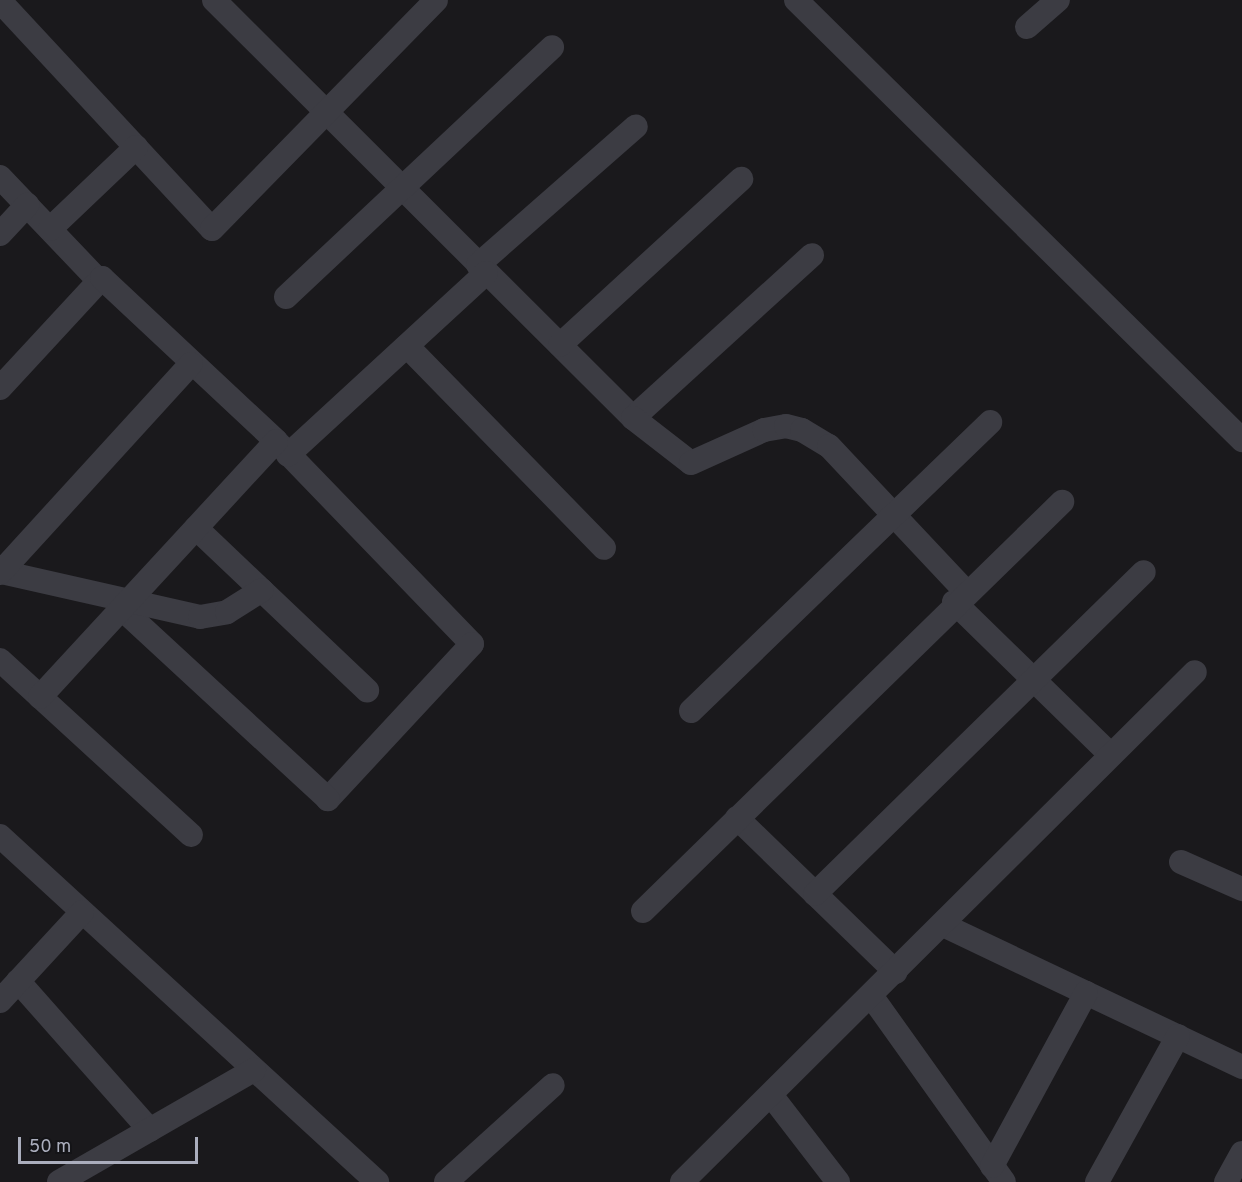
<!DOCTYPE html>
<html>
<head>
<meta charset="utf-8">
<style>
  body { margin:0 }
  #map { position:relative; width:1242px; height:1182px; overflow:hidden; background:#1a191c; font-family:Overpass,sans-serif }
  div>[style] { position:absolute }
  .street>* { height:24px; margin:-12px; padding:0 12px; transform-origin:12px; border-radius:12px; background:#3c3c43 }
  span { translate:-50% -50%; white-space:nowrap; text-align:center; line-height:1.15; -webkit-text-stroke:5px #141417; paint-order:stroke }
  .scale { position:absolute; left:18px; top:1137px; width:180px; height:27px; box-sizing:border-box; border:3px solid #abaebd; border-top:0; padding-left:8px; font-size:18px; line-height:21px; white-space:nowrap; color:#abaebd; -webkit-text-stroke:4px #141417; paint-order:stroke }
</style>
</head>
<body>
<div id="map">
  <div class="street">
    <i style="left:214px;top:0;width:592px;rotate:44.93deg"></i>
    <i style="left:633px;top:418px;width:242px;rotate:-42.3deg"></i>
    <i style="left:796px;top:0;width:627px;rotate:44.61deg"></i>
    <i style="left:0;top:1px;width:311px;rotate:47.1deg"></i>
    <i style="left:212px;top:229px;width:320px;rotate:-45.6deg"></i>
    <i style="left:1027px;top:27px;width:41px;rotate:-41.1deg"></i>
    <i style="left:0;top:177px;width:144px;rotate:46.4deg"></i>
    <i style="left:50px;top:229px;width:119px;rotate:-43.6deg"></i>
    <i style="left:0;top:234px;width:40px;rotate:-47deg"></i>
    <i style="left:478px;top:265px;width:210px;rotate:-41.3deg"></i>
    <i style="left:286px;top:297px;width:365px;rotate:-43.2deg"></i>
    <i style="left:560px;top:345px;width:246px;rotate:-42.5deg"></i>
    <i style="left:407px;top:346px;width:282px;rotate:45.7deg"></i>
    <i style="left:0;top:388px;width:150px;rotate:-47.2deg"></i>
    <i style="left:102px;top:278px;width:238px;rotate:43.1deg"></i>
    <i style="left:276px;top:441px;width:282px;rotate:46deg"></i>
    <i style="left:472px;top:644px;width:212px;rotate:132.9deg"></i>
    <i style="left:328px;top:799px;width:282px;rotate:-137.3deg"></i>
    <i style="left:633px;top:418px;width:73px;rotate:37.8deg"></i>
    <i style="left:691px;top:463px;width:80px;rotate:-24.3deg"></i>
    <i style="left:764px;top:430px;width:22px;rotate:-10deg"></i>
    <i style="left:786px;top:426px;width:16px;rotate:14deg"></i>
    <i style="left:802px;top:430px;width:31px;rotate:31deg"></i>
    <i style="left:829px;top:446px;width:199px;rotate:46.8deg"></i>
    <i style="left:288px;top:455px;width:269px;rotate:-42.6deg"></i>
    <i style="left:196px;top:528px;width:236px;rotate:43.5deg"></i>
    <i style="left:1px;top:572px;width:204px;rotate:12.7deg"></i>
    <i style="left:200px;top:617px;width:27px;rotate:-10deg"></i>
    <i style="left:227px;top:612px;width:41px;rotate:-32.2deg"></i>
    <i style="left:0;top:573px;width:283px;rotate:-47.6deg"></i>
    <i style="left:954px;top:602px;width:219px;rotate:44.3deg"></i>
    <i style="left:0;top:660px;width:259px;rotate:42.5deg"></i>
    <i style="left:40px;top:697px;width:348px;rotate:-47.3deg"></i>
    <i style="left:691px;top:711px;width:416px;rotate:-44deg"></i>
    <i style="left:737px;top:818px;width:221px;rotate:44.1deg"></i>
    <i style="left:0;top:836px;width:512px;rotate:42.54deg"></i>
    <i style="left:1181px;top:862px;width:67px;rotate:23.9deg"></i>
    <i style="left:815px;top:894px;width:460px;rotate:-44.4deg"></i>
    <i style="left:643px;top:911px;width:586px;rotate:-44.31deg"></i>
    <i style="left:943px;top:925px;width:331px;rotate:25.4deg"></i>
    <i style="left:18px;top:981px;width:199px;rotate:48.5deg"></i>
    <i style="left:872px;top:997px;width:227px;rotate:54.5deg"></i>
    <i style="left:0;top:1001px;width:121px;rotate:-47.3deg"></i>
    <i style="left:771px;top:1095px;width:110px;rotate:52.4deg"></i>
    <i style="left:992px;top:1166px;width:197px;rotate:-61.5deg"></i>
    <i style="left:59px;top:1182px;width:225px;rotate:-29.9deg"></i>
    <i style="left:446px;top:1182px;width:144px;rotate:-42.2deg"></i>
    <i style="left:682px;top:1182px;width:723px;rotate:-44.83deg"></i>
    <i style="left:1097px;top:1182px;width:167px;rotate:-61deg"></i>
    <i style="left:1226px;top:1182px;width:33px;rotate:-61deg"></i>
  </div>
  <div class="scale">50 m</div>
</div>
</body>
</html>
